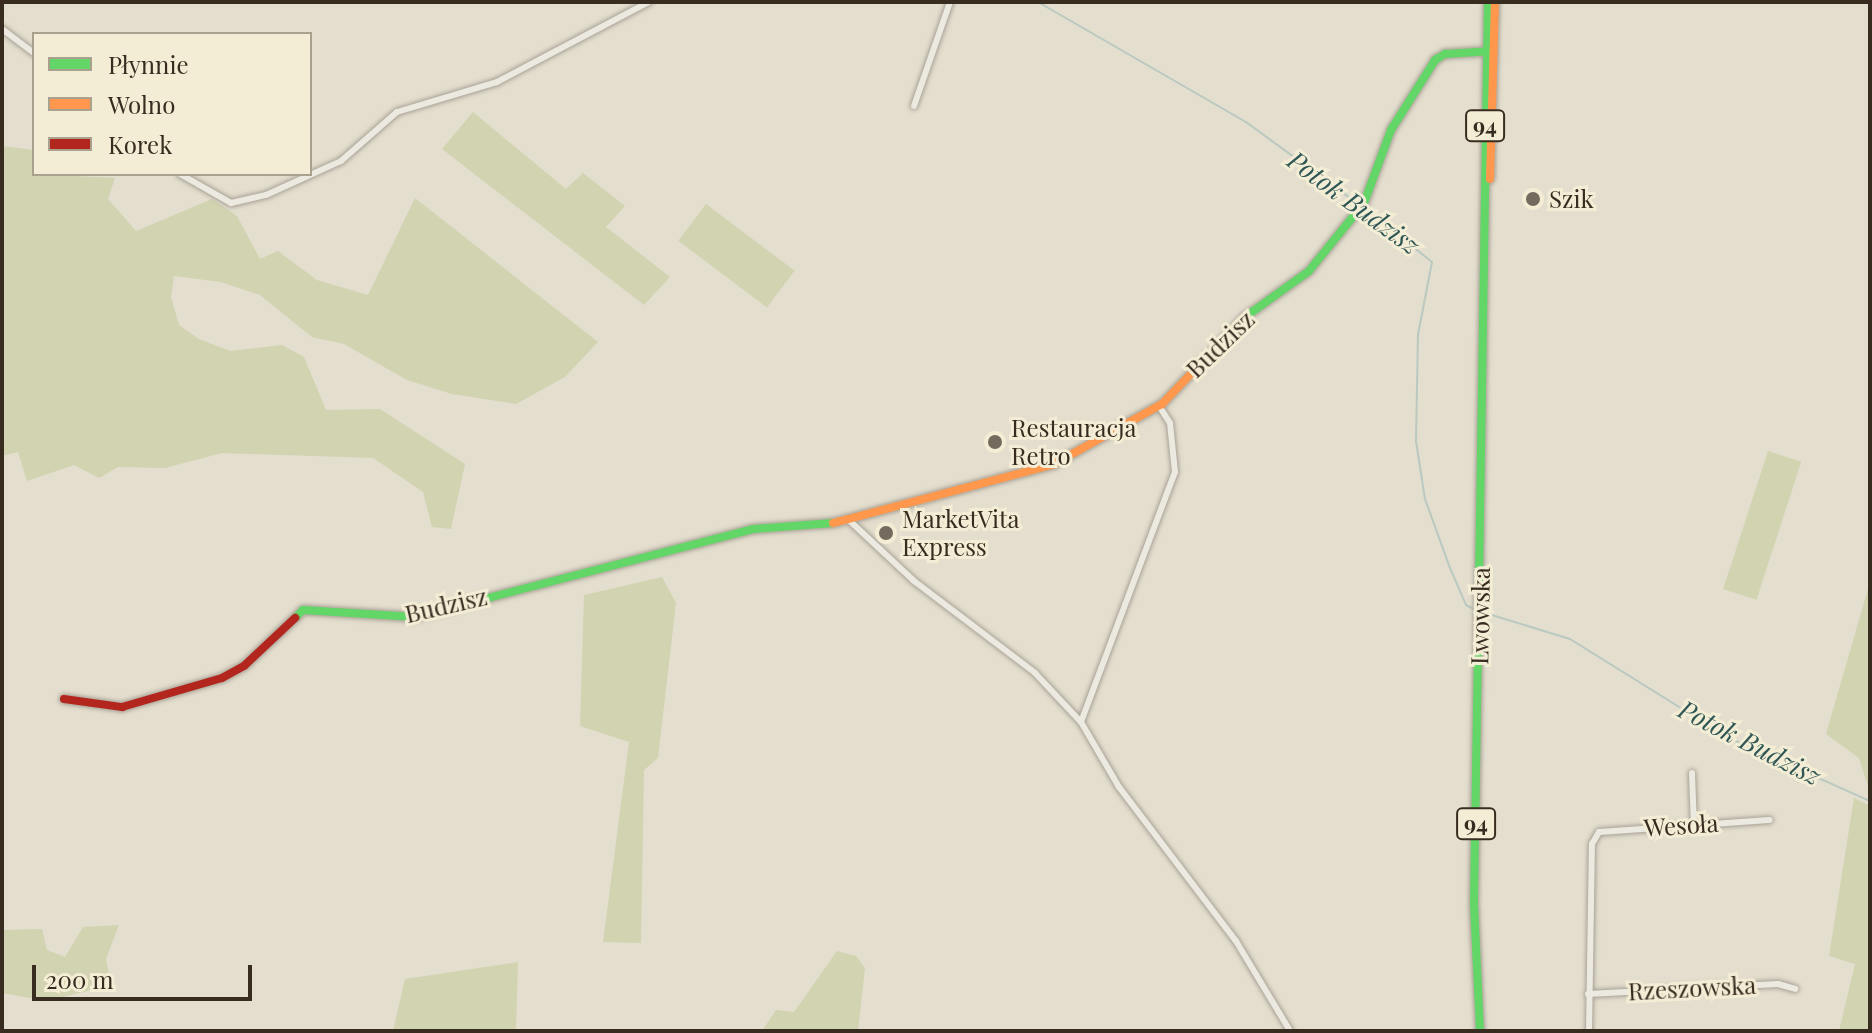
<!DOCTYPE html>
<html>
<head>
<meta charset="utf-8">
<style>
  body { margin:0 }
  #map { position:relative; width:1872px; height:1033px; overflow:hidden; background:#e4dece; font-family:"Playfair Display",serif }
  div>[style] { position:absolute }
  .green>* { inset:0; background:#d1d3b1; transform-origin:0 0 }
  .stream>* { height:2px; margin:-1px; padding:0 1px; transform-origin:1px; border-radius:1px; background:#b9c9c0 }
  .roads { filter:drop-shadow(0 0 2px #a9a397) drop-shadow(0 0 2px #a9a397) }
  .street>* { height:6px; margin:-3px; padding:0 3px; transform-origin:3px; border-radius:3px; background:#ece9e0 }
  .fast>* { height:8px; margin:-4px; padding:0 4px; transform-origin:4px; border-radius:4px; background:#63d668 }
  .slow>* { height:8px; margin:-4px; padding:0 4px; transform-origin:4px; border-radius:4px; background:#ff974d }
  .jam>* { height:8px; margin:-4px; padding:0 4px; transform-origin:4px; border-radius:4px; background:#b3261e }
  .dots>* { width:22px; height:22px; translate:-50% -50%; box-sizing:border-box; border:4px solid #f4edd5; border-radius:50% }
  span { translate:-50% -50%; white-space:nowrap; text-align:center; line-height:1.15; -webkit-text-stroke:6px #f4edd5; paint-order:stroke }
  .shield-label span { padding:2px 6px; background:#f4edd5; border:2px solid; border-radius:6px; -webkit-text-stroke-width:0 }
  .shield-label { font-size:22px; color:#382c20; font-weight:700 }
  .poi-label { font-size:24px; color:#382c20 }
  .left { translate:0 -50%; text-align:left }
  .street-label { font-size:24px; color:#382c20 }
  .water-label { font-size:26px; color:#2f5756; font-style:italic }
  .frame { position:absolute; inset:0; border:4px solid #382c20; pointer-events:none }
  .legend { position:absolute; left:32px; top:32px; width:280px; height:144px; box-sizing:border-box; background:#f4edd5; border:2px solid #a9a08d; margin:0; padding:10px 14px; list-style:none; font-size:24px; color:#382c20 }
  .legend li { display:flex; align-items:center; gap:16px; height:40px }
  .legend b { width:40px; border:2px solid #a9a08d }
  .scale { position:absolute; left:32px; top:965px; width:220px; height:36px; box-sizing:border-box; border:4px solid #382c20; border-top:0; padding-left:10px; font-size:24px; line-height:28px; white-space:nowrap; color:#382c20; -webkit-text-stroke:6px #f4edd5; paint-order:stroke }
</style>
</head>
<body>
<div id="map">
  <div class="green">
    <i style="clip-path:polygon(473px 112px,566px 189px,583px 173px,625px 206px,606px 227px,670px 277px,644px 305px,442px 149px)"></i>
    <i style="clip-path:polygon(2px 146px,34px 150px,34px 174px,115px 178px,108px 199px,136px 231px,212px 199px,237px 216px,260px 259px,278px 251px,317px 280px,368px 295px,415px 198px,598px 342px,565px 377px,516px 404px,452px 394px,407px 380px,344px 344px,312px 337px,260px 295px,221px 282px,174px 276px,171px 297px,179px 325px,199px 339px,230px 351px,282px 345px,304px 357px,326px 410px,380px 409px,465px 464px,451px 529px,432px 527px,423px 492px,373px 458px,222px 453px,165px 468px,118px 467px,99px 478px,74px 465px,27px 481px,18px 452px,2px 456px)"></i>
    <i style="left:706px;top:204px;width:111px;height:46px;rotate:37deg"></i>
    <i style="left:1768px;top:451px;width:35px;height:145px;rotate:18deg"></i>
    <i style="clip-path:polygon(662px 577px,676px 603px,658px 758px,644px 770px,641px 943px,603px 942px,629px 742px,580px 726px,584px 595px)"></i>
    <i style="clip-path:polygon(1870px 582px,1870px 793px,1859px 758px,1826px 734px)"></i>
    <i style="clip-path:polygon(1854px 798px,1870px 806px,1870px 1031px,1839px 1031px,1855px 964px,1829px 956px)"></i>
    <i style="clip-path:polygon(119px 925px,106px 959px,111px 985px,47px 1001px,2px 993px,2px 930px,42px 929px,47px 950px,65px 957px,83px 927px)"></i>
    <i style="clip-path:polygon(837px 951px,856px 956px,865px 968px,858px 1031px,762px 1031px,776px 1010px,794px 1012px)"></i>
    <i style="clip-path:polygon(518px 962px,516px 1031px,393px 1031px,405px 979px)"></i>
  </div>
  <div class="stream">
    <i style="left:1038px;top:2px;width:240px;rotate:30deg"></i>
    <i style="left:1246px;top:122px;width:139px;rotate:36.2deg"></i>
    <i style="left:1364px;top:207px;width:87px;rotate:39deg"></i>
    <i style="left:1432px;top:262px;width:74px;rotate:100.9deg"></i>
    <i style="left:1418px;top:335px;width:106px;rotate:91.1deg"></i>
    <i style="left:1416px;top:441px;width:59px;rotate:81.2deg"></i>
    <i style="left:1425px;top:499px;width:73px;rotate:70.1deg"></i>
    <i style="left:1450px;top:568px;width:40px;rotate:66.6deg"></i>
    <i style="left:1466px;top:605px;width:11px;rotate:27deg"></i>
    <i style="left:1482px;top:612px;width:92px;rotate:17.1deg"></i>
    <i style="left:1570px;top:639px;width:187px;rotate:31.9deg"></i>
    <i style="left:1729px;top:738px;width:154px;rotate:24.1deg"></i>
  </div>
  <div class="roads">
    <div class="street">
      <i style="left:2px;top:29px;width:40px;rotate:37deg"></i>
      <i style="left:914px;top:106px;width:110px;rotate:-70.9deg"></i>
      <i style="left:180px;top:174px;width:59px;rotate:29.6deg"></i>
      <i style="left:231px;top:203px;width:36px;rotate:-13deg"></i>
      <i style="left:266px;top:195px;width:82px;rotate:-24.4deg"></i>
      <i style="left:341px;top:161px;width:74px;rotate:-41.2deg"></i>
      <i style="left:397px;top:112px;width:104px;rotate:-16.7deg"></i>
      <i style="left:497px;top:82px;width:172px;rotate:-27.8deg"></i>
      <i style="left:851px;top:522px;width:86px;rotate:43.1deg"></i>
      <i style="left:914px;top:581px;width:152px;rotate:37.2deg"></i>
      <i style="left:1035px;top:673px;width:67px;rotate:46.8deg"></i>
      <i style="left:1081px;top:722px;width:75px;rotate:59.7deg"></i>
      <i style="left:1119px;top:787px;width:193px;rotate:52.8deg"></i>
      <i style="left:1236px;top:941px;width:105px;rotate:59deg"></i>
      <i style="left:1081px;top:722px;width:267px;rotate:-69.4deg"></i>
      <i style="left:1175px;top:472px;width:49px;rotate:-95.8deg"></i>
      <i style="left:1170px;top:423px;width:20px;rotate:-123deg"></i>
      <i style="left:1692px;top:773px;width:55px;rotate:87.9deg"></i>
      <i style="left:1588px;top:994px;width:190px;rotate:-3deg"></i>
      <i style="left:1778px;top:984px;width:18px;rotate:16deg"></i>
      <i style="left:1589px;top:1031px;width:187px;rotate:-89.1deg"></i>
      <i style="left:1592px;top:844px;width:14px;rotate:-60deg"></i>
      <i style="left:1599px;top:832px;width:171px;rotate:-4deg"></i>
    </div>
    <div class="fast">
      <i style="left:1245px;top:317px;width:79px;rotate:-35.7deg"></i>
      <i style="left:1309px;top:271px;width:87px;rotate:-51deg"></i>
      <i style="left:1364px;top:203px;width:78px;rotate:-69.7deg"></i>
      <i style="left:1391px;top:130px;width:83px;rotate:-57.8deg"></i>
      <i style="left:1435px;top:60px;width:12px;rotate:-31deg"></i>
      <i style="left:1445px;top:54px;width:48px;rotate:-3.6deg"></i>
      <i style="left:295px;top:618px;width:11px;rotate:-45deg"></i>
      <i style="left:303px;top:610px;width:112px;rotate:3.6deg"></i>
      <i style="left:415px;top:617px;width:350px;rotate:-14.6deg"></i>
      <i style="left:754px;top:529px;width:79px;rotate:-4.3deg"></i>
      <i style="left:1480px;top:1031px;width:129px;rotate:-92.7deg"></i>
      <i style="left:1474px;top:902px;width:900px;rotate:-89.11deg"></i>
    </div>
    <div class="slow">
      <i style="left:1490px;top:179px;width:177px;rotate:-88.4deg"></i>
      <i style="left:833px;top:523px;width:229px;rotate:-14.9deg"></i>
      <i style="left:1054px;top:464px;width:124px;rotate:-29.1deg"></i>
      <i style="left:1162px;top:404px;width:120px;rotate:-46.3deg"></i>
    </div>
    <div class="jam">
      <i style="left:64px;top:699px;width:59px;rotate:7.9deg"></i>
      <i style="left:122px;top:707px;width:104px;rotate:-16.2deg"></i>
      <i style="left:222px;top:678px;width:26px;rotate:-29deg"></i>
      <i style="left:245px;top:665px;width:69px;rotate:-43.2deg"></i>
    </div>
  </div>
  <div class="dots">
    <i style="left:1533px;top:199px;background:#746a5d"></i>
    <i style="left:995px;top:442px;background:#746a5d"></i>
    <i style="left:886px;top:533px;background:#746a5d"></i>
  </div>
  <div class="shield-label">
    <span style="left:1485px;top:126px">94</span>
    <span style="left:1476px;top:824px">94</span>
  </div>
  <div class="poi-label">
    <span class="left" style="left:1549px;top:199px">Szik</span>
    <span class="left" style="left:1011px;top:442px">Restauracja<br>Retro</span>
    <span class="left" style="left:902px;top:533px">MarketVita<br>Express</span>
  </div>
  <div class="street-label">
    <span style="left:1220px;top:344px;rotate:-44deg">Budzisz</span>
    <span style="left:446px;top:605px;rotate:-13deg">Budzisz</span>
    <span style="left:1480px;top:616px;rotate:-89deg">Lwowska</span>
    <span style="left:1681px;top:825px;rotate:-4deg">Wesoła</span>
    <span style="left:1692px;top:988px;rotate:-3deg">Rzeszowska</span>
  </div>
  <div class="water-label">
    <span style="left:1354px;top:202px;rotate:36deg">Potok Budzisz</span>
    <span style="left:1750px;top:742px;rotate:27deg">Potok Budzisz</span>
  </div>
  <div class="frame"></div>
  <ul class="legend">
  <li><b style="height:10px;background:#63d668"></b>Płynnie</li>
  <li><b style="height:10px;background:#ff974d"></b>Wolno</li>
  <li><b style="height:10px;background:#b3261e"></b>Korek</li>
  </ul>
  <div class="scale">200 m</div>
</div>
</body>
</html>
